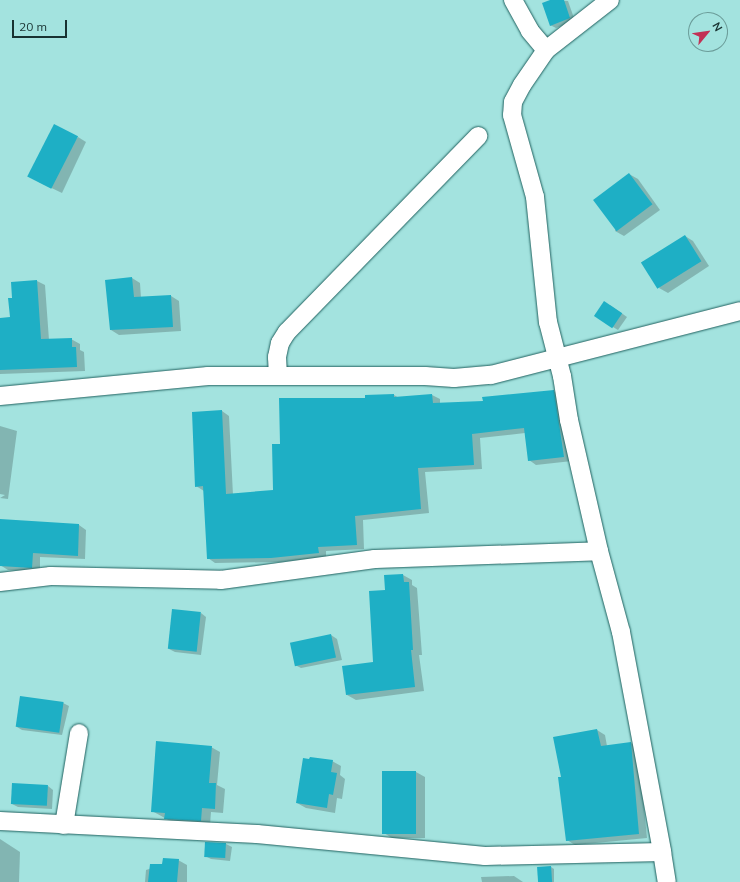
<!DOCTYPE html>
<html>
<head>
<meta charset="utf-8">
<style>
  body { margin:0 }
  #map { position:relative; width:740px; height:882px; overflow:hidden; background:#a3e3df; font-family:Mulish,sans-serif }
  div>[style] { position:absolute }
  .shadow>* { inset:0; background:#0003 }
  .building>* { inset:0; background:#1eafc5; transform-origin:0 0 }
  .roads { filter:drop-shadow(0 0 1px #20615f) drop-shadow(0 0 1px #20615f) }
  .street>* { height:18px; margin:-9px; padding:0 9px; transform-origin:9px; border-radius:9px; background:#fff }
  span { translate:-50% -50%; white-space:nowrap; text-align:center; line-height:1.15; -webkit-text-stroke:4px #a3e3df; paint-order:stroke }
  .north { position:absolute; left:688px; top:12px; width:40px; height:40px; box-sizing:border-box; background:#a3e3df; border:1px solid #6b9c99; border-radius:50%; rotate:61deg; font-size:11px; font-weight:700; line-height:16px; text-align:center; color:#183231 }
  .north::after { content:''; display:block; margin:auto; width:14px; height:18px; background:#c13155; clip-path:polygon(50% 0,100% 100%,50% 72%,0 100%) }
  .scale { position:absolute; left:12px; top:20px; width:55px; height:18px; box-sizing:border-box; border:2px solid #183231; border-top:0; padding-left:5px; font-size:12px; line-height:14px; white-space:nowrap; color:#183231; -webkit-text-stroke:3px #a3e3df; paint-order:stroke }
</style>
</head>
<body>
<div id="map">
  <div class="shadow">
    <i style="clip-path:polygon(554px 0,568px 1px,575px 21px,556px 28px,550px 25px)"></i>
    <i style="clip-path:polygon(78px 137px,86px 142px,62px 193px,39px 182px)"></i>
    <i style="clip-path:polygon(629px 174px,638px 179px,660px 210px,624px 236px,615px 231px)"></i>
    <i style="clip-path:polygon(685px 236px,693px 241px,709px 266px,668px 293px,659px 288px)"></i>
    <i style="clip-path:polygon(132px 278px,140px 283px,141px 298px,171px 296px,179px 301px,181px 331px,119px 335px,111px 330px)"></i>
    <i style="clip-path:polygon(37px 281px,45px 285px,49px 340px,71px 339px,80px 344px,80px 350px,84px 352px,85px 371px,0 374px,0 319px,11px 318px,14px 299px)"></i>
    <i style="clip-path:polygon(610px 305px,627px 317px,618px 330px,613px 327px)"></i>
    <i style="clip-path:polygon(553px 391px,561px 395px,572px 461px,536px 465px,529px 460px,525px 433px,480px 438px,482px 469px,425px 472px,429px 513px,363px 520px,364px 549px,326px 551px,326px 557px,280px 562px,215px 563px,208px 558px,204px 491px,196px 486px,222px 411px,229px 416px,233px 495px,274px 491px,281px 445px,367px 399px,394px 395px,399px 398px,432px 395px,440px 399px,440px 404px,484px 402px)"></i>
    <i style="clip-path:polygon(0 426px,17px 431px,8px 499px,0 498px,5px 495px,0 494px)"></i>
    <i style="clip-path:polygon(79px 525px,86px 530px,85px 559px,40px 557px,40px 572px,8px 570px,0 565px)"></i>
    <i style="clip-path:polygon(403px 575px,412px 580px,412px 585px,417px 588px,422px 655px,419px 655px,424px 691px,356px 700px,347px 695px,374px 663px,386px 591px)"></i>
    <i style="clip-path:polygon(201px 613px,206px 617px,201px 655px,175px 652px,169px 649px)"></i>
    <i style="clip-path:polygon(331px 635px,337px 639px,342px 660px,301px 668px,295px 665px)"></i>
    <i style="clip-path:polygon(63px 703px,69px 706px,62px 735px,22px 730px,17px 727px)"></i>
    <i style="clip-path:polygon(597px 730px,605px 735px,607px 746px,631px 743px,638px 747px,647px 838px,575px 845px,567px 840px)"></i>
    <i style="clip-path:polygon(211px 747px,220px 752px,217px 785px,225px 789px,223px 813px,211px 812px,210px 825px,174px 823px,152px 811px)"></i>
    <i style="clip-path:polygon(332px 761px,341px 766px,340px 775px,345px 779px,342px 799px,337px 798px,335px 813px,306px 808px,297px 803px)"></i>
    <i style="clip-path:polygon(383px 772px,416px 772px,425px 777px,425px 838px,392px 838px,384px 833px)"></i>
    <i style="clip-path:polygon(48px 786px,53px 790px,52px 809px,18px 807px,12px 804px)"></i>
    <i style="clip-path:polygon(0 839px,20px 852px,19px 882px,0 882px)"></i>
    <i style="clip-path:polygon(206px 843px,226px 844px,232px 847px,230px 861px,211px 859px,205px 856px)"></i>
    <i style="clip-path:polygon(178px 860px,187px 865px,187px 882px,145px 882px,146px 870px)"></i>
    <i style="clip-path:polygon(551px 867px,554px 869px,554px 882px,539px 882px)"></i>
    <i style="clip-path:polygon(514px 876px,523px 882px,482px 882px,481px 877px)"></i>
  </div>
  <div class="building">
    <i style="clip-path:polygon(550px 0,564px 0,570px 18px,550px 26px,542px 3px)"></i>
    <i style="left:54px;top:124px;width:27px;height:59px;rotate:27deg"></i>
    <i style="left:629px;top:173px;width:39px;height:45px;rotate:53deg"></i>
    <i style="left:685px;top:235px;width:31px;height:52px;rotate:58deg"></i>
    <i style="clip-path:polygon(132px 277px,134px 297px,171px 295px,173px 327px,110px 330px,105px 280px)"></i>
    <i style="clip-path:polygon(37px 280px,41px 339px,72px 338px,72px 347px,76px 347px,77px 367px,0 370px,0 318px,10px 317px,8px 298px,12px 298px,11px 282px)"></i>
    <i style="left:604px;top:301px;width:22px;height:18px;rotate:34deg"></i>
    <i style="clip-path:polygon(554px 390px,564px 457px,528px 461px,524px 428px,472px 434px,474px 465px,418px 468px,421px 509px,355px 516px,357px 545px,318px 547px,319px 553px,271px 558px,207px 559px,203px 486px,195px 487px,192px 412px,222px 410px,226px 494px,273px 490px,272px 444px,280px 444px,279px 398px,365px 398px,365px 395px,394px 394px,394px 397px,432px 394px,433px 403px,483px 401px,482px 397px)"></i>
    <i style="clip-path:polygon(0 519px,79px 524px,78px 556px,33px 553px,32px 568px,0 566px)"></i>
    <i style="clip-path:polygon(403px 574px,404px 582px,409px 582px,413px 650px,411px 650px,415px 687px,346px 695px,342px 666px,373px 662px,369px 591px,385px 590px,384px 575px)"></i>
    <i style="left:172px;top:609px;width:29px;height:40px;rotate:6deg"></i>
    <i style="left:331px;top:634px;width:24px;height:42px;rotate:78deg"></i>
    <i style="left:20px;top:696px;width:44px;height:31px;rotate:8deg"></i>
    <i style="clip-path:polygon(597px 729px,601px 746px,631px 742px,639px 834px,566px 841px,558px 777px,561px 777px,553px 737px)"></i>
    <i style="clip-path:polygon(156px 741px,212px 746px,209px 783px,216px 783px,215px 809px,202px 808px,201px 821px,164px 819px,165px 813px,151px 812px)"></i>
    <i style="clip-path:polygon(310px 757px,333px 760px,331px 772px,337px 773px,333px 795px,329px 794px,327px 808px,296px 803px,303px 758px,309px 759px)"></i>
    <i style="left:382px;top:771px;width:34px;height:63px"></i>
    <i style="left:12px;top:783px;width:36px;height:21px;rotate:3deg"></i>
    <i style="left:205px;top:842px;width:21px;height:15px;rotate:3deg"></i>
    <i style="clip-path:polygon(163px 858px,179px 859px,177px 882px,148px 882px,150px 864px,162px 864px)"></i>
    <i style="left:551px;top:866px;width:16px;height:14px;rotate:86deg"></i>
  </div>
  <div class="roads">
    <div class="street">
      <i style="left:513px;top:0;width:35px;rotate:61deg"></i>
      <i style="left:530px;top:31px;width:25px;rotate:50deg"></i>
      <i style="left:546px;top:50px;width:81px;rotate:-38deg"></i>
      <i style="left:546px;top:50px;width:42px;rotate:124.4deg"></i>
      <i style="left:522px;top:85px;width:19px;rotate:118deg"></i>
      <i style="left:513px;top:102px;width:13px;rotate:94deg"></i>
      <i style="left:512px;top:115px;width:85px;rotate:74.3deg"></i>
      <i style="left:535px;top:197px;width:126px;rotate:84.1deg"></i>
      <i style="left:548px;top:322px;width:56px;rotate:75.5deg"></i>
      <i style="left:562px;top:376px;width:45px;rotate:81deg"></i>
      <i style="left:569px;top:420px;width:134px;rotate:77.1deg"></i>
      <i style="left:599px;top:551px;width:84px;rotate:74.8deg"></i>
      <i style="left:621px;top:632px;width:224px;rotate:79.4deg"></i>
      <i style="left:278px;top:376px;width:19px;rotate:-93deg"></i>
      <i style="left:277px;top:357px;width:14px;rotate:-78deg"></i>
      <i style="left:280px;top:343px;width:13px;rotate:-58deg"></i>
      <i style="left:287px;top:332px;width:274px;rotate:-45.7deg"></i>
      <i style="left:0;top:396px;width:209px;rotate:-5.5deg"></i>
      <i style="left:208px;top:376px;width:217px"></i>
      <i style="left:425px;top:376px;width:29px;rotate:4deg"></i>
      <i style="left:454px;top:378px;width:37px;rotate:-5deg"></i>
      <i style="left:491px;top:375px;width:257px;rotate:-14.4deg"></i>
      <i style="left:0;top:582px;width:51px;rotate:-6.7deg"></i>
      <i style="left:51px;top:576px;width:170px;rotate:1.3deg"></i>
      <i style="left:221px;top:580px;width:155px;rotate:-7.8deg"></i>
      <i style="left:375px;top:559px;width:224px;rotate:-2deg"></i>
      <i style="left:0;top:821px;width:257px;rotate:2.9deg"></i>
      <i style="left:257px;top:834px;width:229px;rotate:5.5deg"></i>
      <i style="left:485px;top:856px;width:177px;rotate:-1.3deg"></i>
      <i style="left:662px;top:852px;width:30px;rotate:81deg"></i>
      <i style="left:64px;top:825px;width:93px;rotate:-80.7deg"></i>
    </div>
  </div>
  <div class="north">N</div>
  <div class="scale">20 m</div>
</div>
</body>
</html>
